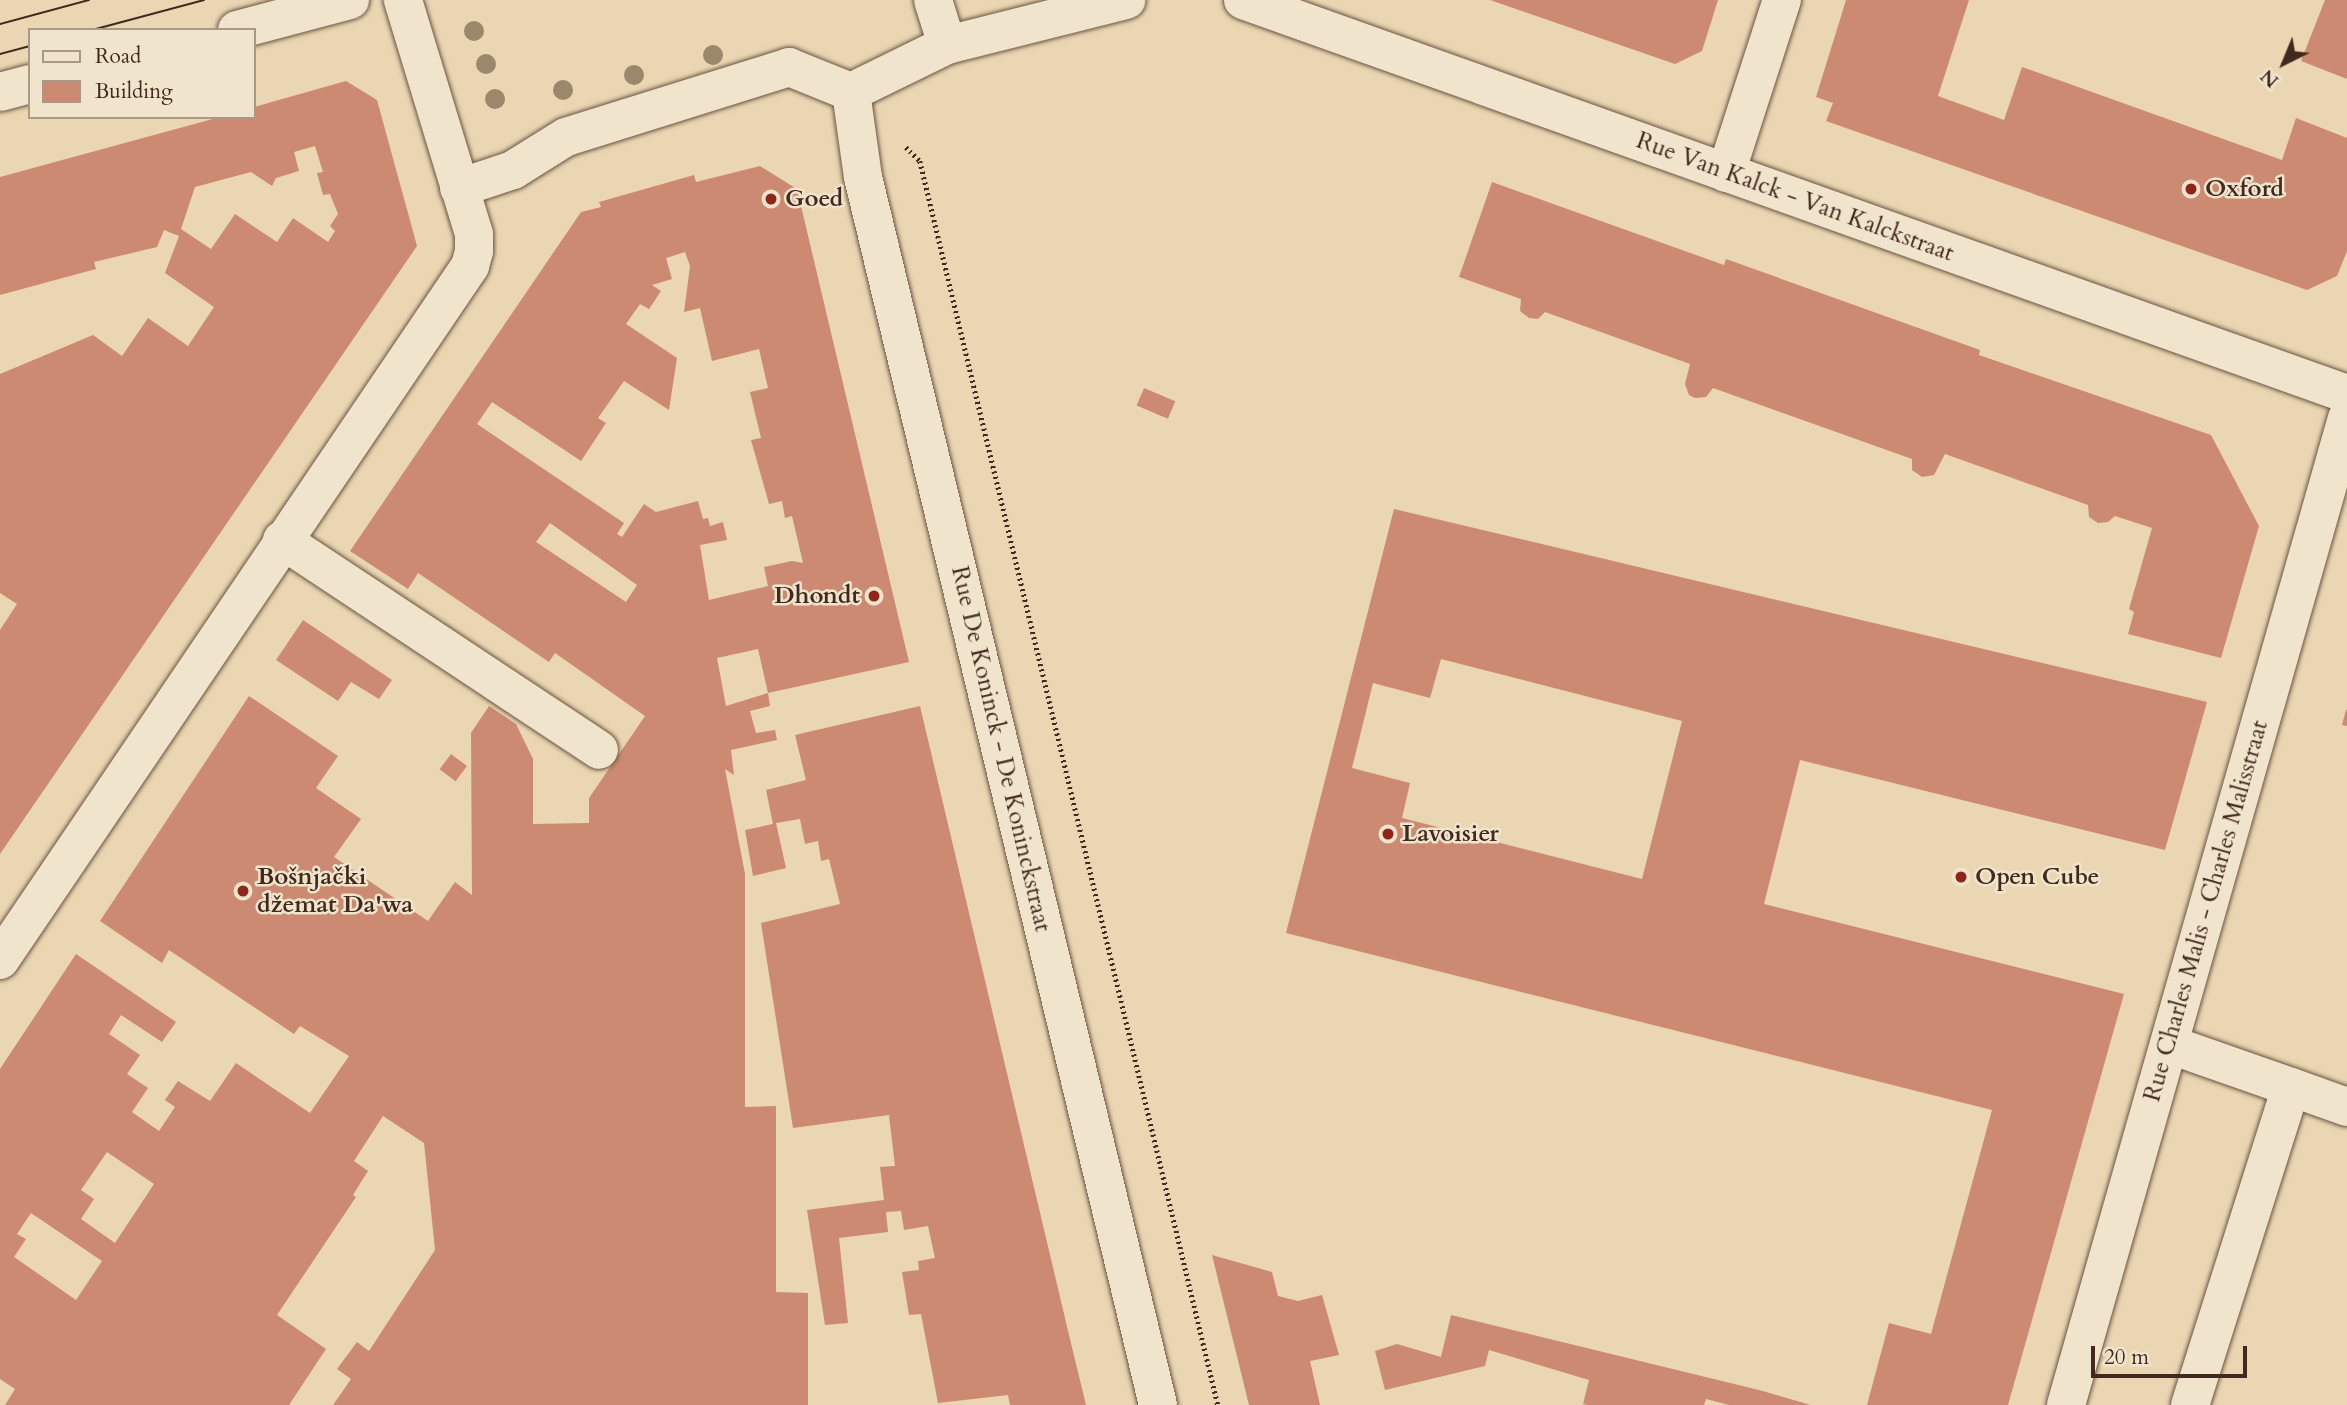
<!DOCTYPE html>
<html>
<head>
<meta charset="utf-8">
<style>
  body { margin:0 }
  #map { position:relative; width:2347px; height:1405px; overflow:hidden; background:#ead6b2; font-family:Cardo,serif }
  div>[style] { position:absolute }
  .building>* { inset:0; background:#cc8a72; transform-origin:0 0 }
  .path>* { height:4.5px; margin-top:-2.25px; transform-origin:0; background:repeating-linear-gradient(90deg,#41291d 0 2px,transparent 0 5.5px) }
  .roads { filter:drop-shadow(0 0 2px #6b5442) drop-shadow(0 0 2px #6b5442) }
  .minor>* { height:38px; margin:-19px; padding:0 19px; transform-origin:19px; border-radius:19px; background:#f1e4cd }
  .tram>* { height:2px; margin:-1px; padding:0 1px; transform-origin:1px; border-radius:1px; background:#41291d }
  .trees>* { width:20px; height:20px; margin:-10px; border-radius:50%; background:#9a876c }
  .dots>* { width:19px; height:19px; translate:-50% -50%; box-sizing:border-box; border:4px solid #f1e4cd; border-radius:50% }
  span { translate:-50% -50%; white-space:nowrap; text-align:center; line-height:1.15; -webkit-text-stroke:5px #f1e4cd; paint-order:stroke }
  .poi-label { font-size:24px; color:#41291d; font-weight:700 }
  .left { translate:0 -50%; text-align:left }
  .right { translate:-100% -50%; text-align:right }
  .street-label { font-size:24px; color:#41291d }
  .legend { position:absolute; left:28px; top:28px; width:228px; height:91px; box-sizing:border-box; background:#f1e4cd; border:2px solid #ab9987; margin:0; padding:9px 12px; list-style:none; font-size:21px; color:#41291d }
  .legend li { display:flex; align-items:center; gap:14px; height:35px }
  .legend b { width:35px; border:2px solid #ab9987 }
  .north { position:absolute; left:2249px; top:28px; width:70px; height:70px; -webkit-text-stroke:5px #f1e4cd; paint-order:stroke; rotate:223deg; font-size:19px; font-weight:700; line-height:28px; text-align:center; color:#41291d }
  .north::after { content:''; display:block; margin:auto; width:24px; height:32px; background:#41291d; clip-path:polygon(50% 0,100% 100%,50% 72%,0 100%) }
  .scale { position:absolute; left:2091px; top:1346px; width:156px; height:32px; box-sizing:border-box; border:4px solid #41291d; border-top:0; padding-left:9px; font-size:21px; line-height:24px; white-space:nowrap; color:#41291d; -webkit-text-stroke:5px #f1e4cd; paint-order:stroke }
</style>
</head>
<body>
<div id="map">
  <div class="building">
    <i style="clip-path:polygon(1490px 0,1718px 0,1702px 51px,1675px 64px)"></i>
    <i style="clip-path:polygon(1846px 0,1969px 0,1938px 96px,2004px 120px,2022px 67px,2282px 160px,2296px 118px,2347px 138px,2347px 251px,2337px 276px,2307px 290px,1826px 121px,1833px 103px,1816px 97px)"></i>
    <i style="clip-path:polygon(2325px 0,2347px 0,2347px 79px,2301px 61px)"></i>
    <i style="clip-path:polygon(evenodd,346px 81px,377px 100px,417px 246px,0 854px,0 630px,17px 604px,0 593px,0 374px,93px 335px,122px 356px,148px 318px,188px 346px,214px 307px,165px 273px,179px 236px,164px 230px,157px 247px,94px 262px,96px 269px,0 295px,0 177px,220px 117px,254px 117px,254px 107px,346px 81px,315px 146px,323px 172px,317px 173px,323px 195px,330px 194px,338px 214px,330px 226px,335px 231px,328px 242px,293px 218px,277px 242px,235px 214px,211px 249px,181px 229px,195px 187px,251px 172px,272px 186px,276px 178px,299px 171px,294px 152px,315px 146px)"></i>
    <i style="clip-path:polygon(evenodd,760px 166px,797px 189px,909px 662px,768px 693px,758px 649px,717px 658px,726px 706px,768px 693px,770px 706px,750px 711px,756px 733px,775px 730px,777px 740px,731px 750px,734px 775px,725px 769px,745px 874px,745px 1107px,776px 1106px,776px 1292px,808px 1293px,808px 1405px,333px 1405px,351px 1379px,337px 1369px,357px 1342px,369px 1351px,435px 1250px,424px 1143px,383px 1116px,354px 1161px,368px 1171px,353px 1195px,356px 1197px,277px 1315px,326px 1349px,289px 1405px,5px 1405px,15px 1389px,0 1379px,0 1069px,76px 954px,176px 1022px,162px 1042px,121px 1015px,109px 1034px,140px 1055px,127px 1074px,148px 1088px,132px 1112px,159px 1131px,175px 1107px,165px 1100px,178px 1081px,210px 1101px,236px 1063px,310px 1113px,349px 1056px,300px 1026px,294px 1034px,169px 950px,162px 963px,100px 921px,249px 696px,338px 756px,316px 788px,361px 819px,334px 857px,428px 921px,455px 882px,472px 895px,471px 733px,489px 706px,516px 724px,533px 759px,533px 824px,589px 823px,589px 798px,645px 716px,555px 653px,549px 662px,418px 573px,408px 589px,350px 551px,581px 212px,601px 207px,599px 202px,694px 175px,696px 182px,760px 166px,685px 252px,690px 266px,684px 312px,700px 308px,712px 361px,759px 349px,768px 388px,750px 392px,761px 438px,751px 440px,769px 504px,782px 501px,785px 518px,792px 516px,803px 563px,792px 561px,764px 567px,768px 586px,709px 600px,700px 545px,727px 540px,723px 522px,710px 526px,708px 518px,703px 519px,698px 501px,656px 512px,644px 504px,622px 537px,617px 534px,624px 523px,477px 424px,492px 402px,581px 461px,606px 423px,598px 418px,624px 381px,669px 410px,677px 358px,626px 324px,640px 304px,649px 309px,661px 291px,652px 285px,672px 279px,666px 258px,685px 252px,760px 166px,550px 523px,637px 585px,626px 602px,536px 542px,550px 523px,760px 166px,107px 1152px,154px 1184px,115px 1243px,81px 1219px,94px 1199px,81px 1190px,107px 1152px,760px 166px,31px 1213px,102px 1261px,76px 1300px,14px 1257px,26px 1239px,17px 1234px,31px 1213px)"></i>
    <i style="clip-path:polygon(1492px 182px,1724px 265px,1726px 259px,1980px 350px,1979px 355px,2211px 435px,2259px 526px,2221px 658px,2128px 634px,2134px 612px,2129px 609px,2152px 528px,2115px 516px,2108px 522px,2098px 523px,2089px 517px,2088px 505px,1945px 454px,1934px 475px,1922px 477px,1912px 470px,1912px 459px,1713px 388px,1706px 397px,1695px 398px,1689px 395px,1685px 384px,1690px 364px,1545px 312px,1538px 319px,1529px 318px,1520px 311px,1521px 299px,1459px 277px)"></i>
    <i style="left:1144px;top:388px;width:34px;height:19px;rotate:23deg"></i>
    <i style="clip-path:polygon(evenodd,1394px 509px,2207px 702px,2165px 850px,1800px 760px,1764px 904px,2124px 994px,2008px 1405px,1867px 1405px,1889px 1323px,1931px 1334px,1992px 1110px,1286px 933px,1394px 509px,1441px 659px,1682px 721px,1642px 879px,1402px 818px,1410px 783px,1352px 768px,1373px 683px,1430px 698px,1441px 659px)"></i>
    <i style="clip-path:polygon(303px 620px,392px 680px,379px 699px,351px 682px,338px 701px,276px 660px)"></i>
    <i style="clip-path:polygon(920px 706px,1069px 1335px,1086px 1405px,1010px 1405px,1008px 1395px,938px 1403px,921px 1314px,909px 1315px,902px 1272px,919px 1270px,918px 1261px,935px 1258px,928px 1226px,904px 1230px,901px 1211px,886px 1212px,888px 1232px,839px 1238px,848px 1323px,825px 1325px,807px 1210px,884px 1200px,880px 1167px,895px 1166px,889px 1115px,793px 1128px,761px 923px,840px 904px,829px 859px,821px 861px,818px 841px,805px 844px,800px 819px,776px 823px,786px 868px,753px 876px,745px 830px,773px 824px,766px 790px,806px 780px,795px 735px)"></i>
    <i style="clip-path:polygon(2346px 710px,2347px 710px,2347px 726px,2342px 725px)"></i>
    <i style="left:451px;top:754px;width:20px;height:19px;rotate:37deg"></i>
    <i style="clip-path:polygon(1212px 1255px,1272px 1272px,1278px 1296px,1298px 1301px,1322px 1295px,1339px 1355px,1310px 1361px,1320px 1405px,1249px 1405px)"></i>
    <i style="clip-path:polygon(1451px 1315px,1759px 1390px,1811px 1405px,1729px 1405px,1706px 1399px,1704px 1405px,1588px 1405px,1583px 1404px,1589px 1380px,1489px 1350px,1485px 1366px,1385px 1390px,1375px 1351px,1397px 1344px,1441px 1357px)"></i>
  </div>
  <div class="path">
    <i style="left:906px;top:147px;width:20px;rotate:45deg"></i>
    <i style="left:920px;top:161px;width:1279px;rotate:76.53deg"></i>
  </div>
  <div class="roads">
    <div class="minor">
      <i style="left:933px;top:0;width:47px;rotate:72.7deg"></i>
      <i style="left:1243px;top:0;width:1172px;rotate:19.64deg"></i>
      <i style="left:237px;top:30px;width:117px;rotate:-14.9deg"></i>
      <i style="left:0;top:92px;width:31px;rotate:-15deg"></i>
      <i style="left:851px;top:92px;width:86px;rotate:82deg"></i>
      <i style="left:863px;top:177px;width:1263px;rotate:76.49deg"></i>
      <i style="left:1726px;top:173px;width:182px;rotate:-72.1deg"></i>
      <i style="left:459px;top:188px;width:57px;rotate:-18.4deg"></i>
      <i style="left:513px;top:170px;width:62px;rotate:-31.9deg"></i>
      <i style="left:566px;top:137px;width:234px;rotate:-17.4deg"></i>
      <i style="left:789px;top:67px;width:67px;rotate:22deg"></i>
      <i style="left:851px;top:92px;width:107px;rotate:-26.1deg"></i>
      <i style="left:947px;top:45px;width:185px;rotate:-14.1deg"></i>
      <i style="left:282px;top:540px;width:380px;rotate:33.5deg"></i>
      <i style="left:0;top:960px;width:838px;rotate:-55.89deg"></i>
      <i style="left:470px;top:266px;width:16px;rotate:-75deg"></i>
      <i style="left:474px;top:251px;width:17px;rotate:-90deg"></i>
      <i style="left:474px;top:234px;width:245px;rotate:-106.9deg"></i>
      <i style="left:2171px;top:1045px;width:127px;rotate:19.3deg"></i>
      <i style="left:2291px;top:1087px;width:334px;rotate:107.6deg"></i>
      <i style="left:2291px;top:1087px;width:59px;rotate:19.7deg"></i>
      <i style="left:2066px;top:1405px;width:1026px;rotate:-74.11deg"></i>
    </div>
  </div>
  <div class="tram">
    <i style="left:0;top:24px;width:92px;rotate:-15.1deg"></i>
    <i style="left:92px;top:30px;width:116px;rotate:-15deg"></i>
    <i style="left:0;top:54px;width:31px;rotate:-15deg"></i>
  </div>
  <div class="trees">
    <i style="left:474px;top:31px"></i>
    <i style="left:713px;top:55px"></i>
    <i style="left:486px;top:64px"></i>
    <i style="left:634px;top:75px"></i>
    <i style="left:563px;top:90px"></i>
    <i style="left:495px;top:99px"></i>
  </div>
  <div class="dots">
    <i style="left:2191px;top:189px;background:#8f2418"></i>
    <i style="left:771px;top:199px;background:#8f2418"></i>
    <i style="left:874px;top:596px;background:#8f2418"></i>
    <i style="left:1388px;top:834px;background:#8f2418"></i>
    <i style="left:1961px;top:877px;background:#8f2418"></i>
    <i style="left:243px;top:891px;background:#8f2418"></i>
  </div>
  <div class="poi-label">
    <span class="left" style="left:2205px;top:189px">Oxford</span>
    <span class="left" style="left:785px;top:199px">Goed</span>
    <span class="right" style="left:860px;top:596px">Dhondt</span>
    <span class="left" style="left:1402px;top:834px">Lavoisier</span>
    <span class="left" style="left:257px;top:891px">Bošnjački<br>džemat Da'wa</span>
    <span class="left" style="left:1975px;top:877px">Open Cube</span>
  </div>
  <div class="street-label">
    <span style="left:1795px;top:197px;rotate:20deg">Rue Van Kalck - Van Kalckstraat</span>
    <span style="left:1001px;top:749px;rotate:77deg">Rue De Koninck - De Koninckstraat</span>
    <span style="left:2206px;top:911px;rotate:-74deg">Rue Charles Malis - Charles Malisstraat</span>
  </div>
  <ul class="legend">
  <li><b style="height:9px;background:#f1e4cd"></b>Road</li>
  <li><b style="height:19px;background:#cc8a72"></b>Building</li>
  </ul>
  <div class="north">N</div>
  <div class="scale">20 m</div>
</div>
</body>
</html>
